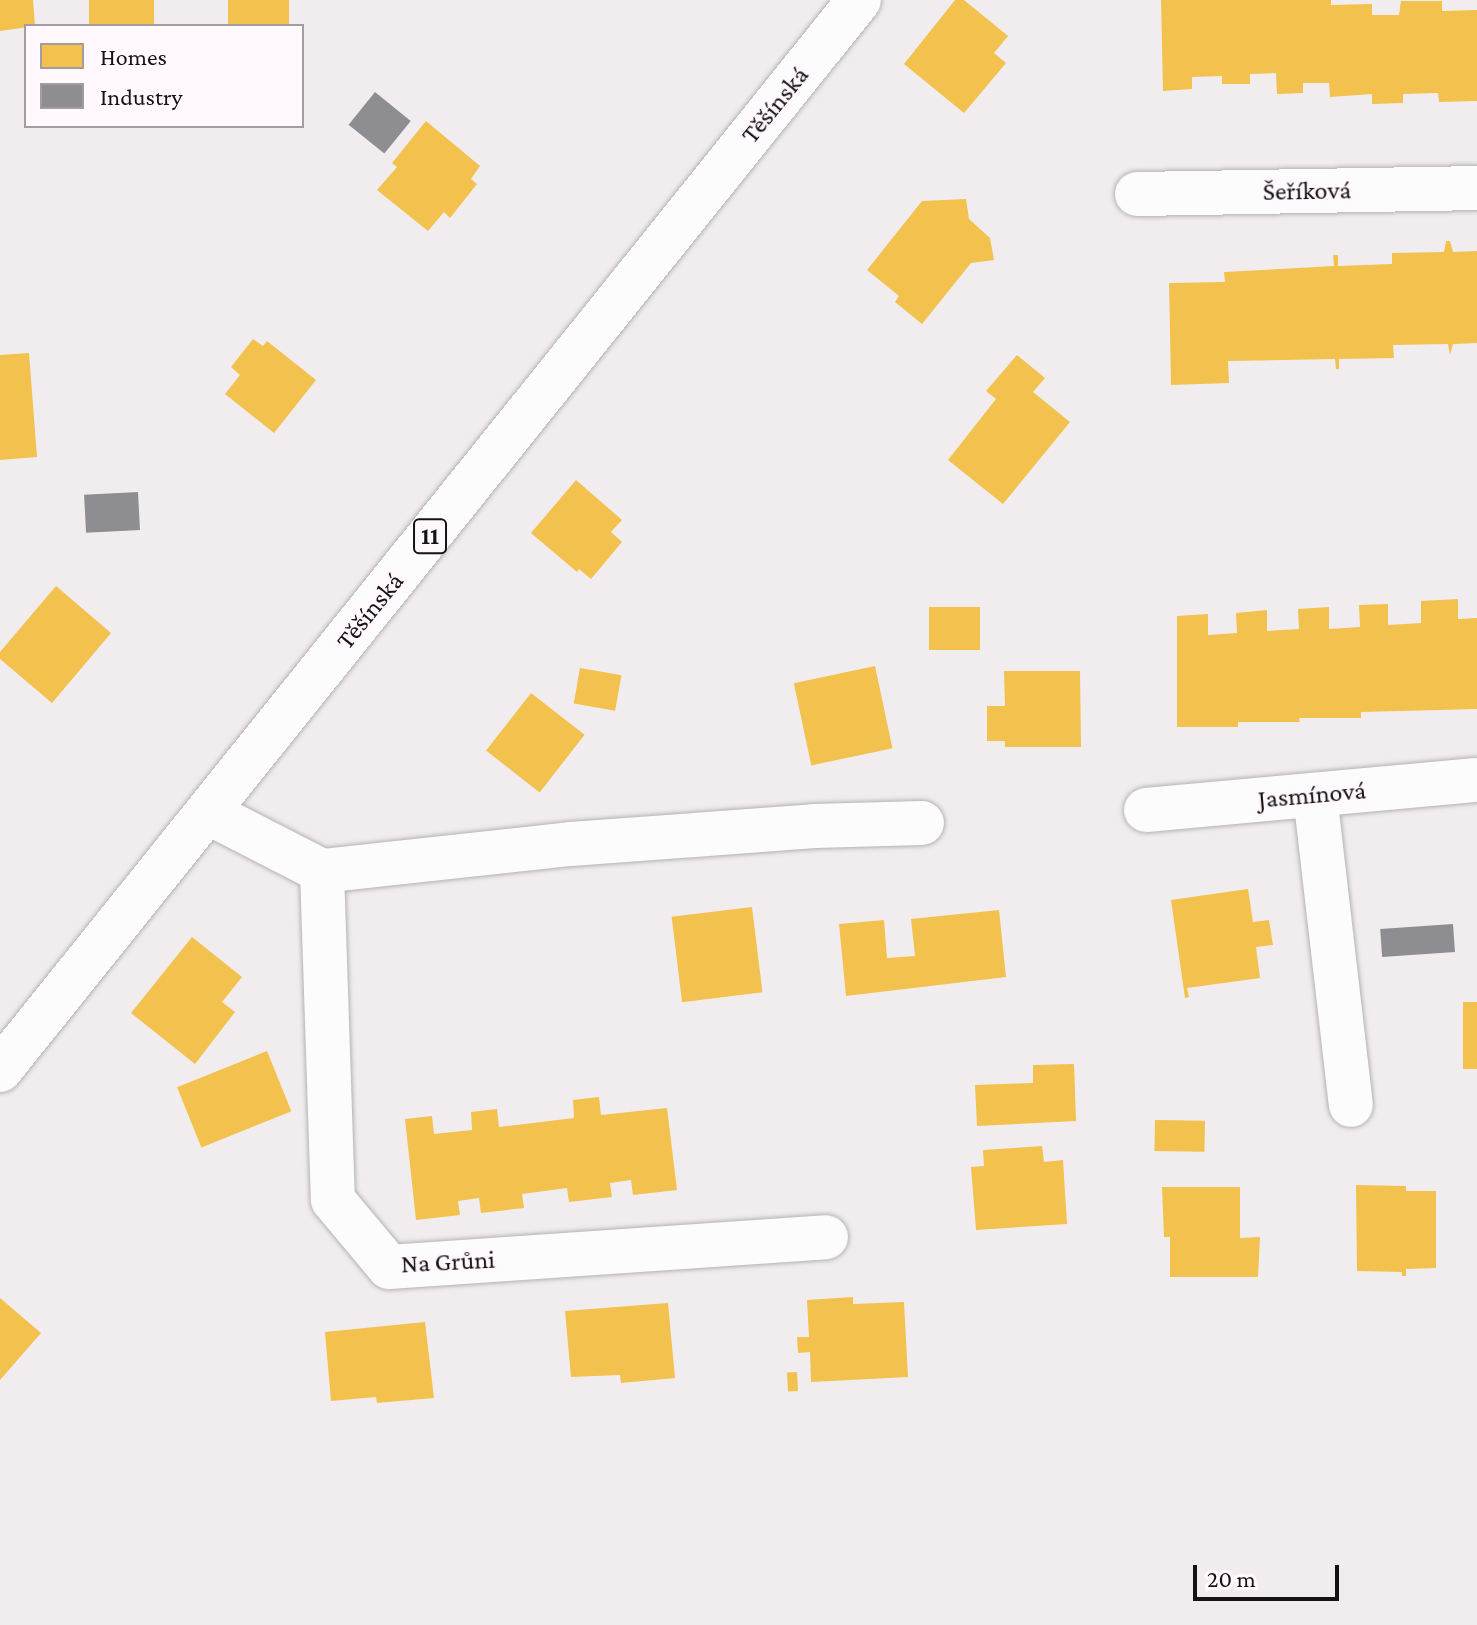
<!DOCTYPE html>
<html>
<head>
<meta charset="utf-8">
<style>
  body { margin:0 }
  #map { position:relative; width:1477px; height:1625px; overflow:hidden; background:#f1edef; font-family:"Crimson Pro",serif }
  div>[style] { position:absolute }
  .homes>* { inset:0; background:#f2c14e; transform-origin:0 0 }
  .industry>* { inset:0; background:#8d8d92; transform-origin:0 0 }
  .roads { filter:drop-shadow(0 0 2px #b5b2b4) drop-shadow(0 0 2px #b5b2b4) }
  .minor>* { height:44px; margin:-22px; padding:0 22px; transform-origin:22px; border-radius:22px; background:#fdfcfd }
  .primary>* { height:44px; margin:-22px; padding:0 22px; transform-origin:22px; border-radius:22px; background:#fdfcfd }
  span { translate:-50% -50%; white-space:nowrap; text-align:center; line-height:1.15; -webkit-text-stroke:8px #fff9fe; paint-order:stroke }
  .shield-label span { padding:2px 6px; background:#fff9fe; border:2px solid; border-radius:6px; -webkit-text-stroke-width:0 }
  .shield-label { font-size:24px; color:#151315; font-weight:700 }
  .street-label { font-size:26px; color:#151315 }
  .legend { position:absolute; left:24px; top:24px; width:280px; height:104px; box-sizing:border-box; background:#fff9fe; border:2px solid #a19da1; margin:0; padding:10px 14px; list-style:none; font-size:24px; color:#151315 }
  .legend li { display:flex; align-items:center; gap:16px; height:40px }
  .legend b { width:40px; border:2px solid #a19da1 }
  .scale { position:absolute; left:1193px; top:1565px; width:146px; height:36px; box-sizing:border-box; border:4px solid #151315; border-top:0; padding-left:10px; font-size:24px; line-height:28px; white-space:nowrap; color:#151315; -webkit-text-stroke:6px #fff9fe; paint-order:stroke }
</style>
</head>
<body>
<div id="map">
  <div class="homes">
    <i style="clip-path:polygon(0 0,33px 0,35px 26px,0 31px)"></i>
    <i style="left:89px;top:0;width:65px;height:26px"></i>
    <i style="left:228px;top:0;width:61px;height:26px"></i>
    <i style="clip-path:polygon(955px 0,964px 0,1008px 36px,994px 53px,1006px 63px,964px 113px,904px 64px)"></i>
    <i style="clip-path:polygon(1161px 0,1331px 0,1331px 5px,1372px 4px,1372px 15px,1399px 15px,1401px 1px,1442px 1px,1442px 11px,1477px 10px,1477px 101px,1439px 102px,1438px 93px,1403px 94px,1403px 103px,1372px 104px,1372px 94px,1330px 97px,1329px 83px,1303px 83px,1303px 93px,1277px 94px,1276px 73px,1250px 74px,1250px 84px,1222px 84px,1222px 76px,1192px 77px,1192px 89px,1163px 91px)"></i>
    <i style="clip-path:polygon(426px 121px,480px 166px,471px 179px,477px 184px,450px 218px,444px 212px,428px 231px,377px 190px,397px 167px,392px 163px)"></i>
    <i style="clip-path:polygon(966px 199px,969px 219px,990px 238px,994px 260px,971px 263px,922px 324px,895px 302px,899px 296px,867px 270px,922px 201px)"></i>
    <i style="clip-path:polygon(1446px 241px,1450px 241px,1453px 252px,1477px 251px,1477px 343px,1453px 344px,1450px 355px,1448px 344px,1393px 345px,1394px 358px,1339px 359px,1339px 369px,1336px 369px,1335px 359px,1228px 361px,1229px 383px,1171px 385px,1169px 283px,1225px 282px,1224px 272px,1334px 266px,1333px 255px,1338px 255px,1338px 266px,1392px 264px,1392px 253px,1444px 252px)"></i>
    <i style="clip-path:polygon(253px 339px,263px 346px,267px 341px,316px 380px,274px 433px,225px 394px,240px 375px,231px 367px)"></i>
    <i style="clip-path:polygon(29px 353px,37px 457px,0 460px,0 355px)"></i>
    <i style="clip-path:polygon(1017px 355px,1045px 378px,1033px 392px,1070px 422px,1003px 504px,948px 460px,996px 399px,986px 391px)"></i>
    <i style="clip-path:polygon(576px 480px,622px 520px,611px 532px,622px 542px,591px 579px,579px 569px,577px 572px,531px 533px)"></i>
    <i style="clip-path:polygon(56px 586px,111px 633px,52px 703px,0 659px,0 652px)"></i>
    <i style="clip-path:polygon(1458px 599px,1458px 619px,1477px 618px,1477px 709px,1361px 712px,1361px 718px,1299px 718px,1300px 722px,1238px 722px,1238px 727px,1177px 727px,1177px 616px,1208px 614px,1208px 635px,1237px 633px,1236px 613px,1267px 610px,1267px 631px,1299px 629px,1298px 609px,1329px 607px,1329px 629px,1360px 627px,1359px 605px,1388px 604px,1388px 625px,1421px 623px,1421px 601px)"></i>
    <i style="left:929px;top:607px;width:51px;height:43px"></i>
    <i style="left:875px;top:666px;width:84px;height:83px;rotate:78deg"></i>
    <i style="left:580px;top:668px;width:42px;height:36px;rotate:10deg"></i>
    <i style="clip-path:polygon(1004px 671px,1080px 671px,1081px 747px,1005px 747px,1005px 741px,987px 741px,987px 706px,1005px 706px)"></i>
    <i style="left:531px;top:693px;width:68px;height:73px;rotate:38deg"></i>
    <i style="clip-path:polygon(1248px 889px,1253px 922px,1269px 920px,1273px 945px,1256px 947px,1260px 978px,1187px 988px,1189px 997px,1185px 998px,1171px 900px)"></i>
    <i style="left:752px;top:907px;width:86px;height:81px;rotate:83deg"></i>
    <i style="clip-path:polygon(999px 910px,1006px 977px,846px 996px,839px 924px,884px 920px,887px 958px,915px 956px,911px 919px)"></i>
    <i style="clip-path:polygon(192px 937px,242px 977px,222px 1002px,235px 1012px,195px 1064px,131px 1013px)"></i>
    <i style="left:1463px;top:1002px;width:14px;height:67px"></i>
    <i style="left:267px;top:1051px;width:65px;height:97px;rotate:68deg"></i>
    <i style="clip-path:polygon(1074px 1064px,1076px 1121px,977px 1126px,975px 1085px,1033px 1083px,1033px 1065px)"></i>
    <i style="clip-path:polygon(599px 1097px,601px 1115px,667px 1108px,677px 1190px,633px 1195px,631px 1180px,610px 1183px,612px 1197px,569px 1202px,567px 1188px,522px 1194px,524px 1208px,481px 1213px,479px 1198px,458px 1201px,460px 1215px,416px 1220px,405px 1119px,432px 1116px,434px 1134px,472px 1130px,471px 1112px,497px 1109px,499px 1127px,574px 1118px,573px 1100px)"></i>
    <i style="left:1155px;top:1120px;width:50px;height:31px;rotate:1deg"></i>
    <i style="clip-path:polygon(1042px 1146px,1044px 1162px,1063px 1160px,1067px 1224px,976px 1230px,971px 1167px,984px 1166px,983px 1150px)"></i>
    <i style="clip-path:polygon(1356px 1185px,1406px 1186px,1406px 1191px,1436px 1191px,1436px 1268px,1406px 1269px,1406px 1276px,1402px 1276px,1402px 1272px,1357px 1271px)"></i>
    <i style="clip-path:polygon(1162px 1187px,1240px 1187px,1240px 1238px,1260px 1237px,1258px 1277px,1170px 1277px,1170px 1237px,1164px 1237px)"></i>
    <i style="clip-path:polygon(853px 1297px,853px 1304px,904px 1302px,908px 1377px,811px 1382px,810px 1352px,798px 1353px,797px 1337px,809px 1337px,807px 1300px)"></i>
    <i style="clip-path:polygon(0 1298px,41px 1333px,0 1380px)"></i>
    <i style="clip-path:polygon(668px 1303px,675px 1378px,621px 1383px,620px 1375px,571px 1377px,565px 1311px)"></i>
    <i style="clip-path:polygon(425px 1322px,434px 1398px,377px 1403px,376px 1397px,331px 1401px,325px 1332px)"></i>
    <i style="left:797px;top:1372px;width:19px;height:10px;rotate:87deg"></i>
  </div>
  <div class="industry">
    <i style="left:375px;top:92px;width:46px;height:42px;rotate:39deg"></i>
    <i style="left:138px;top:492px;width:38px;height:54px;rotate:87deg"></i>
    <i style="left:1453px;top:924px;width:28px;height:73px;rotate:86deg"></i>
  </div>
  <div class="roads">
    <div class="minor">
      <i style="left:1137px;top:194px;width:340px;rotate:-1deg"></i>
      <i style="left:1315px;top:795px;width:312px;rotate:83.4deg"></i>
      <i style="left:1146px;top:810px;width:332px;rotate:-5.2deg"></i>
      <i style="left:209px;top:813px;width:127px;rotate:27.2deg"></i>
      <i style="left:322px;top:871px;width:250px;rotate:-6.2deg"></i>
      <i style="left:571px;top:844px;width:244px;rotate:-4.2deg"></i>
      <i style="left:814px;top:826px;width:108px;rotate:-1.6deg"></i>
      <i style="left:322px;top:871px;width:329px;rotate:88.1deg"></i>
      <i style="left:333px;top:1200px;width:87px;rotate:50.1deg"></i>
      <i style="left:389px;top:1267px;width:438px;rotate:-3.9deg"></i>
    </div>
    <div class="primary">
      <i style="left:0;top:1070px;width:1372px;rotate:-51.24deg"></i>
    </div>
  </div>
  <div class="shield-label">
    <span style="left:430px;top:536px">11</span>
  </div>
  <div class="street-label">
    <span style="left:775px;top:105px;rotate:-51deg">Těšínská</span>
    <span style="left:1307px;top:191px;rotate:-1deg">Šeříková</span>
    <span style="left:370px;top:611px;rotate:-51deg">Těšínská</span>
    <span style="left:1312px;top:795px;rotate:-5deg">Jasmínová</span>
    <span style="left:448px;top:1262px;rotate:-3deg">Na Grůni</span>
  </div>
  <ul class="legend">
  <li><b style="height:22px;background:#f2c14e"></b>Homes</li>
  <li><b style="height:22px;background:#8d8d92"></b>Industry</li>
  </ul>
  <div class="scale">20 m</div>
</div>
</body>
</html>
